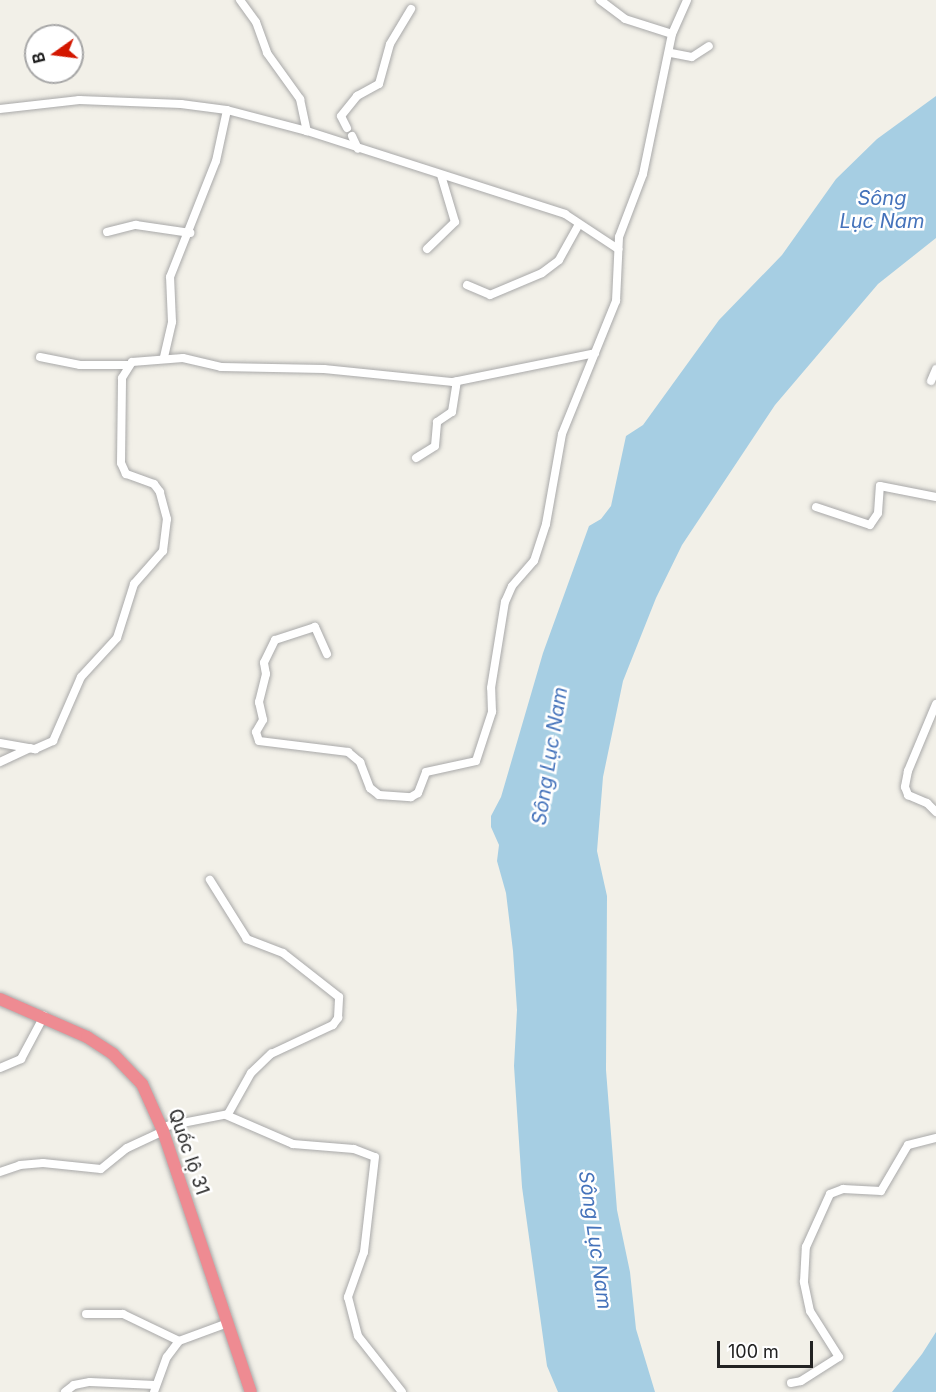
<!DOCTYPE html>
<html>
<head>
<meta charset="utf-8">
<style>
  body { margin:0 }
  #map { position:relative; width:936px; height:1392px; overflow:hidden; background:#f2f0e8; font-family:Inter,sans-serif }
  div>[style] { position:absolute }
  .water>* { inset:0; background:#a6cee3 }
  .roads { filter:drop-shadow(0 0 2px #a9a9a9) drop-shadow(0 0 2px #a9a9a9) }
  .minor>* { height:8px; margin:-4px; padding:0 4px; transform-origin:4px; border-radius:4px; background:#fff }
  .highway>* { height:12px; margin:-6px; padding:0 6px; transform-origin:6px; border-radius:6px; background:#ee8b92 }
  span { translate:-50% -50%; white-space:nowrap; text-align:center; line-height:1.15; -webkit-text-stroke:5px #fff; paint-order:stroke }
  .street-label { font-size:18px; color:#222 }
  .water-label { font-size:20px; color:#4573bb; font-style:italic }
  .north { position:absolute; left:24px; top:24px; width:60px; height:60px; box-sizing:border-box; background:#fff; border:2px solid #a7a7a7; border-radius:50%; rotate:256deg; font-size:16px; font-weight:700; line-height:24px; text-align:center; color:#222 }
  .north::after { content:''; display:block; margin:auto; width:21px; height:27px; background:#d31700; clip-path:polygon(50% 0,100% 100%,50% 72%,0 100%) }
  .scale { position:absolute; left:717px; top:1341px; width:96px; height:27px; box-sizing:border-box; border:3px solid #222; border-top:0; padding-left:8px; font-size:18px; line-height:21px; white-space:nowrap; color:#222; -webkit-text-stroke:4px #fff; paint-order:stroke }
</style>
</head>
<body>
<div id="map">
  <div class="water">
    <i style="clip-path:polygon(936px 96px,936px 238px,878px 284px,775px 405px,682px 545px,656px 598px,623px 681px,603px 777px,597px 851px,607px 896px,606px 1070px,617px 1210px,630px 1272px,636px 1329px,655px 1392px,558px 1392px,547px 1366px,522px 1187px,514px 1066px,517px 1010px,513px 951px,506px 893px,497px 861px,499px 845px,491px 827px,491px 816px,501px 797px,543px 653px,589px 526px,601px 519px,611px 506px,626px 436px,643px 425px,719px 320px,782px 255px,836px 179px,877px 139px)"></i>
    <i style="clip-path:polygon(936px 1332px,936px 1392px,892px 1392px,922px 1354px)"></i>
  </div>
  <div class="roads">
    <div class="minor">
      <i style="left:240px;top:0;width:27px;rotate:54deg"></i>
      <i style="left:256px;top:22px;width:33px;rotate:70deg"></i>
      <i style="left:267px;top:53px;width:57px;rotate:54.3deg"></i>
      <i style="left:300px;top:99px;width:33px;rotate:78deg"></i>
      <i style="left:600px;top:0;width:31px;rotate:37deg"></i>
      <i style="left:625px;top:19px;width:49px;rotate:17.7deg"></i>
      <i style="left:671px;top:53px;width:21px;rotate:11deg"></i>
      <i style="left:692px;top:57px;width:20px;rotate:-33deg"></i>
      <i style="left:0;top:109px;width:80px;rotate:-6.5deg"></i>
      <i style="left:79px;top:100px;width:102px;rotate:2.2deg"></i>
      <i style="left:181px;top:104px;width:46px;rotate:7.4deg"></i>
      <i style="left:227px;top:110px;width:83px;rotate:14.7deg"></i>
      <i style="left:307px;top:131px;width:271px;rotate:17.8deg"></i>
      <i style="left:565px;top:214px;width:64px;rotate:33.4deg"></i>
      <i style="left:347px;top:128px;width:13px;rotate:-117deg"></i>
      <i style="left:341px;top:116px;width:26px;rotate:-51deg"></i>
      <i style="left:357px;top:96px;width:25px;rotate:-29deg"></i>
      <i style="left:379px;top:84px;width:41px;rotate:-74.6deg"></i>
      <i style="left:390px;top:44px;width:41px;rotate:-59deg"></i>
      <i style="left:352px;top:136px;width:14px;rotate:65deg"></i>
      <i style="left:107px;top:232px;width:30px;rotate:-14deg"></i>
      <i style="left:136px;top:225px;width:55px;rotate:8.4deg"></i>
      <i style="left:427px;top:249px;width:39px;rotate:-44deg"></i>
      <i style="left:455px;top:222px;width:49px;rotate:-106.6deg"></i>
      <i style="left:467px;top:285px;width:25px;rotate:23deg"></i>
      <i style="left:490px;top:295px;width:56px;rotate:-22.9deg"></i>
      <i style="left:542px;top:273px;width:21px;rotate:-37deg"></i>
      <i style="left:559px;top:260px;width:41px;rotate:-60.9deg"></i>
      <i style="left:40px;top:357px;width:41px;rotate:11.3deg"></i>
      <i style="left:80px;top:365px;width:48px"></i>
      <i style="left:164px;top:357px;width:36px;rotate:-77deg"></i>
      <i style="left:172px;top:322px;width:45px;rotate:-92.5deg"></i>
      <i style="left:170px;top:277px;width:125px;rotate:-68.4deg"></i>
      <i style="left:216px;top:161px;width:52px;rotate:-77.8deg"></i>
      <i style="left:931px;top:381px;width:13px;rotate:-67deg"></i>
      <i style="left:416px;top:458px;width:22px;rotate:-32deg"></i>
      <i style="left:435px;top:446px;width:24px;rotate:-85deg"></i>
      <i style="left:437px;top:422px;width:18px;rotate:-34deg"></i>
      <i style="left:452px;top:412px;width:31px;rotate:-81deg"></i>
      <i style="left:816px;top:507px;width:57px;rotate:18.4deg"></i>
      <i style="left:870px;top:525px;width:14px;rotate:-56deg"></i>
      <i style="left:878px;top:513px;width:27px;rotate:-86deg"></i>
      <i style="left:880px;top:486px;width:57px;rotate:11.1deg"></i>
      <i style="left:327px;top:654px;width:30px;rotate:-114deg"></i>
      <i style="left:315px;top:627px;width:42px;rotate:162deg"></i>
      <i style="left:275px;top:640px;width:25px;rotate:116deg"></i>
      <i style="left:264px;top:663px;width:11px;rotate:80deg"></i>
      <i style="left:266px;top:674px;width:29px;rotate:104deg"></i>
      <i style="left:259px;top:702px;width:18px;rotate:77deg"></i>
      <i style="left:263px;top:720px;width:14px;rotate:120deg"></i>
      <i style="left:256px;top:732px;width:9px;rotate:72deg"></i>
      <i style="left:259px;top:741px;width:90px;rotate:7deg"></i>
      <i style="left:348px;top:752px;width:16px;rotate:40deg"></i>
      <i style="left:360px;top:762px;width:28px;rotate:69deg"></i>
      <i style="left:370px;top:788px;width:11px;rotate:38deg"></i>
      <i style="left:379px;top:795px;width:32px;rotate:4deg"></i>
      <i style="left:411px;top:797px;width:8px;rotate:-30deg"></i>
      <i style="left:418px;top:793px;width:22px;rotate:-69deg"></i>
      <i style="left:426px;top:772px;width:51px;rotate:-12.4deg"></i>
      <i style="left:476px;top:761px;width:52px;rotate:-71.9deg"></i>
      <i style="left:492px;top:712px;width:24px;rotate:-92deg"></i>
      <i style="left:491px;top:688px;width:87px;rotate:-80.8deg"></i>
      <i style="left:505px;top:602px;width:17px;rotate:-66deg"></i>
      <i style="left:512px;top:586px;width:33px;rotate:-49deg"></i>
      <i style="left:534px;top:561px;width:39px;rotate:-72deg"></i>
      <i style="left:546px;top:524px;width:91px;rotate:-79.9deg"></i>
      <i style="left:562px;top:434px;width:144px;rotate:-67.9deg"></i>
      <i style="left:616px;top:301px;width:64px;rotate:-87.3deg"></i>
      <i style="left:619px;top:237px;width:67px;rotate:-69.1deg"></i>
      <i style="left:643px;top:174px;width:143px;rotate:-78.3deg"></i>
      <i style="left:672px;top:34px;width:37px;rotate:-66deg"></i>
      <i style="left:936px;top:704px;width:73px;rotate:112.7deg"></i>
      <i style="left:908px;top:771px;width:16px;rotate:101deg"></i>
      <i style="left:905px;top:787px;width:9px;rotate:69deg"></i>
      <i style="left:908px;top:795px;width:21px;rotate:23deg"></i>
      <i style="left:927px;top:803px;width:13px;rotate:45deg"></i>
      <i style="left:0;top:743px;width:36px;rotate:10deg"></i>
      <i style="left:35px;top:749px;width:20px;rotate:-24deg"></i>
      <i style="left:53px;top:741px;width:70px;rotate:-66.4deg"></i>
      <i style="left:81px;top:677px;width:53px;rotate:-47.3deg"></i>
      <i style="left:117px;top:638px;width:57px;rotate:-72.5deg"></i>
      <i style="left:134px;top:584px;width:44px;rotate:-48.7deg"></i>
      <i style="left:163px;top:551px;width:32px;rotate:-83deg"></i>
      <i style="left:167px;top:519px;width:28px;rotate:-105deg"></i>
      <i style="left:160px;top:492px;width:10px;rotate:-127deg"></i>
      <i style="left:154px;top:484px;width:30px;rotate:-160deg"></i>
      <i style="left:126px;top:474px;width:12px;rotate:-114deg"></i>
      <i style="left:121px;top:463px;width:85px;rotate:-89.3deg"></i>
      <i style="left:122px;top:378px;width:19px;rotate:-58deg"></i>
      <i style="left:132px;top:362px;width:51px;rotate:-4.5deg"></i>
      <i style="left:183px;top:358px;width:39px;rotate:13deg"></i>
      <i style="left:221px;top:367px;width:103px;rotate:1.1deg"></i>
      <i style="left:324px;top:369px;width:130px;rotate:5.8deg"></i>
      <i style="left:453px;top:382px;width:145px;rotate:-11.5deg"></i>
      <i style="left:0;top:762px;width:33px;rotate:-25deg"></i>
      <i style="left:0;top:1068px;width:23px;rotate:-23deg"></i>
      <i style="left:21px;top:1059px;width:49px;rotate:-61.9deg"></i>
      <i style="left:226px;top:1115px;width:73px;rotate:23.4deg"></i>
      <i style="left:293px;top:1144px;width:61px;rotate:4.7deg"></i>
      <i style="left:354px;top:1149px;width:22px;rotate:21deg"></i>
      <i style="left:375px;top:1157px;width:96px;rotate:96.6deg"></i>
      <i style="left:364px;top:1252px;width:48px;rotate:109.6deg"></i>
      <i style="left:348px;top:1297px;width:40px;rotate:75.6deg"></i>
      <i style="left:358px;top:1336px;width:71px;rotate:51.8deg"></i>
      <i style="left:162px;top:1127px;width:67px;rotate:-11.1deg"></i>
      <i style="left:228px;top:1114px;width:47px;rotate:-60.7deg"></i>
      <i style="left:251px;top:1073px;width:28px;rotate:-44deg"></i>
      <i style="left:271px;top:1054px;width:68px;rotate:-25.1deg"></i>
      <i style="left:333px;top:1025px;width:9px;rotate:-54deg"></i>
      <i style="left:338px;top:1018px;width:21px;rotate:-87deg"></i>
      <i style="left:339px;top:997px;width:71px;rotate:-141.8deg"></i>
      <i style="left:283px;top:953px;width:39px;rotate:-159deg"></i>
      <i style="left:247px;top:939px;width:70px;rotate:-122.1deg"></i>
      <i style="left:0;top:1172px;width:21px;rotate:-19deg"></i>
      <i style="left:20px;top:1165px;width:23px;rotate:-5deg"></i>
      <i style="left:43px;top:1163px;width:58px;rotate:5.9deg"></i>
      <i style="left:101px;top:1169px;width:33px;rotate:-39deg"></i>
      <i style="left:127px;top:1148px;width:40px;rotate:-25deg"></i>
      <i style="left:86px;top:1314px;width:37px"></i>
      <i style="left:123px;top:1314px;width:62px;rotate:25.7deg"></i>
      <i style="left:791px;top:1383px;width:10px;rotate:-11deg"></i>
      <i style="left:801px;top:1381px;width:45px;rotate:-32.3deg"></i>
      <i style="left:839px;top:1357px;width:54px;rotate:-122.2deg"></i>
      <i style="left:810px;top:1311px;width:30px;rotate:-102deg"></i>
      <i style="left:804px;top:1282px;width:35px;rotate:-87deg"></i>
      <i style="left:806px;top:1247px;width:58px;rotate:-65.6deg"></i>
      <i style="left:830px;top:1194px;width:14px;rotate:-21deg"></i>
      <i style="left:843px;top:1189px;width:38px;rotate:3deg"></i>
      <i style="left:881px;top:1191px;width:53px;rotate:-59.6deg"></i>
      <i style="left:908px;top:1145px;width:29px;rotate:-14deg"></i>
      <i style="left:65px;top:1392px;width:11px;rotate:-38deg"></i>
      <i style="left:74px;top:1385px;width:16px;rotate:-11deg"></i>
      <i style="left:90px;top:1382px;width:65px;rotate:2.6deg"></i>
      <i style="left:154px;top:1392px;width:37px;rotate:-70deg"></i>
      <i style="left:167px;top:1357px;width:20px;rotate:-53deg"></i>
      <i style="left:179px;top:1341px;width:52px;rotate:-20.2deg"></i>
    </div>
    <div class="highway">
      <i style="left:0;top:999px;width:95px;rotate:23.6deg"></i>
      <i style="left:87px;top:1037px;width:31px;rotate:33deg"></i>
      <i style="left:113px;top:1054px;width:42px;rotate:46deg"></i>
      <i style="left:142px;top:1084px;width:51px;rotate:65.9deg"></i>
      <i style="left:163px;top:1131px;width:275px;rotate:71.4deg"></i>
    </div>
  </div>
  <div class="street-label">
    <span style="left:188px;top:1152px;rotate:71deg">Quốc lộ 31</span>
  </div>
  <div class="water-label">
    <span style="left:882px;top:210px">Sông<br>Lục Nam</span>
    <span style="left:550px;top:756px;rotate:-81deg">Sông Lục Nam</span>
    <span style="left:595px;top:1240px;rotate:82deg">Sông Lục Nam</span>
  </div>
  <div class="north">B</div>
  <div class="scale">100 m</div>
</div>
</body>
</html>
